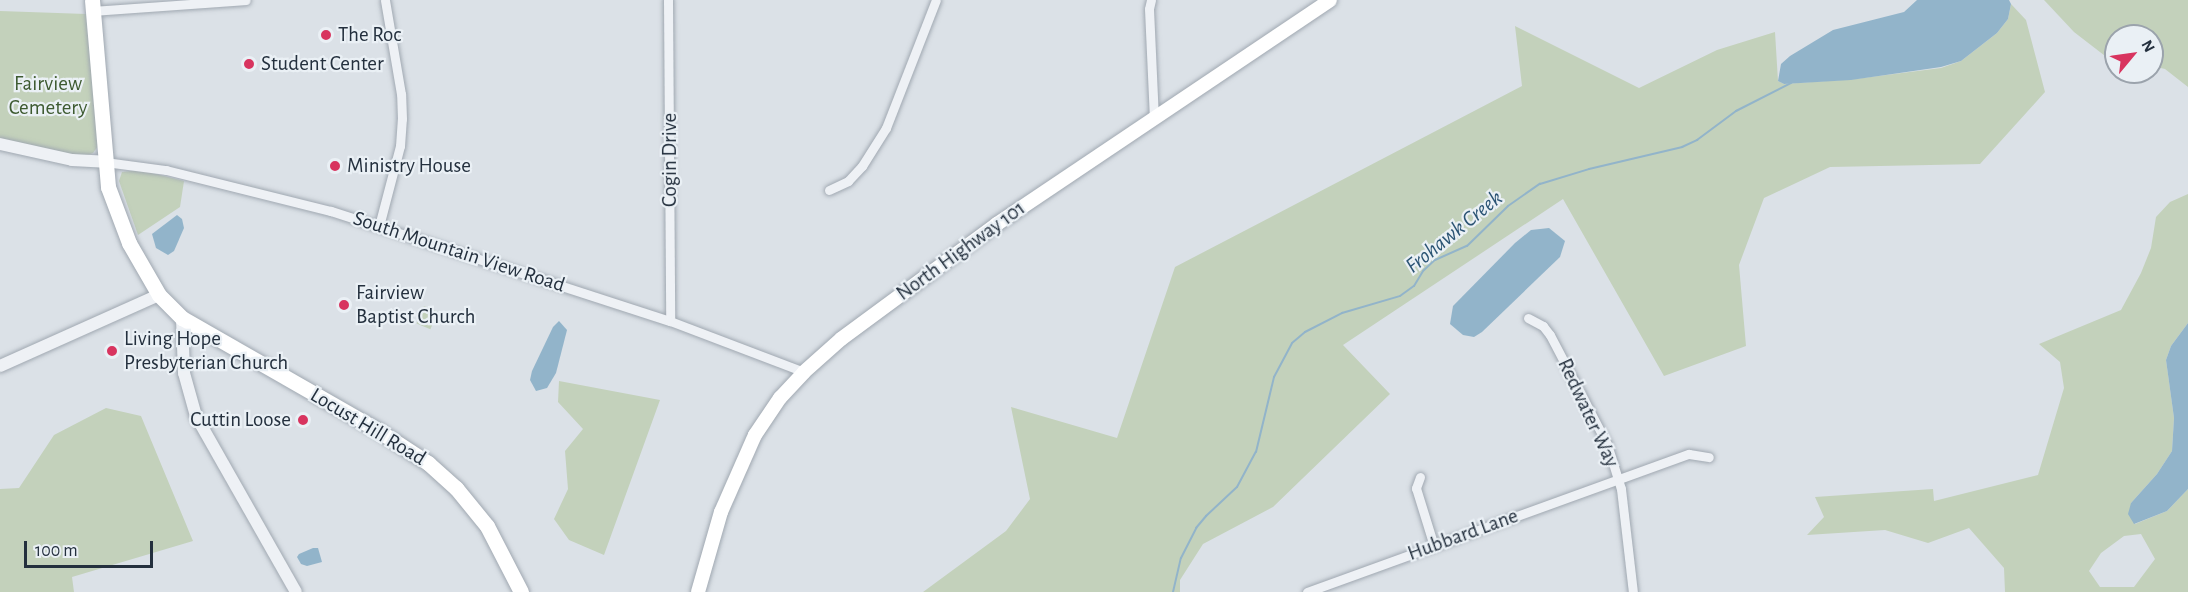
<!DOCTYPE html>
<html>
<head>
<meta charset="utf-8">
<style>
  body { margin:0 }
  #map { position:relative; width:2188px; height:592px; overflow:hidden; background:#dbe1e7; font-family:"Alegreya Sans",sans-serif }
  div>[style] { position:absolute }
  .green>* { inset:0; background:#c3d1bb; transform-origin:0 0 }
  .water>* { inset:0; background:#92b4ca }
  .stream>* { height:2px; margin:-1px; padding:0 1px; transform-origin:1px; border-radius:1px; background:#92b4ca }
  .roads { filter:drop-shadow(0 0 2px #a0a8b1) drop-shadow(0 0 2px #a0a8b1) }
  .minor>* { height:9px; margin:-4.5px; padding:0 4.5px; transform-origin:4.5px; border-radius:4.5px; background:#eef1f5 }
  .tertiary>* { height:12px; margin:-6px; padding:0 6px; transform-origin:6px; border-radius:6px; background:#eef1f5 }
  .secondary>* { height:14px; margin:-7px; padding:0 7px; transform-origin:7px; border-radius:7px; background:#fff }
  .primary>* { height:15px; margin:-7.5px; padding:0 7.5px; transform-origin:7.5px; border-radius:7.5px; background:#fff }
  .dots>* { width:16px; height:16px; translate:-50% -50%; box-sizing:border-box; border:3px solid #eaf0f5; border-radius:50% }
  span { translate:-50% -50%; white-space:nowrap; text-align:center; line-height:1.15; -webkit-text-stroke:4.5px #eaf0f5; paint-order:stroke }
  .poi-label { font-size:21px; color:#24303e }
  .left { translate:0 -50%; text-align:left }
  .right { translate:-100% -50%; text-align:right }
  .park-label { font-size:21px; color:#3d5a30 }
  .street-label { font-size:21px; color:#24303e }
  .water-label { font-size:22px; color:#2b5474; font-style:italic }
  .north { position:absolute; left:2104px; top:24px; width:60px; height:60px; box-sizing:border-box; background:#eaf0f5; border:2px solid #9ba3ac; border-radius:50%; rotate:61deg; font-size:16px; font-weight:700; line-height:24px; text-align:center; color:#24303e }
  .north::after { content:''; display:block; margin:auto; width:21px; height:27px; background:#d8345f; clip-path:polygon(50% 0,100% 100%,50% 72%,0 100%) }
  .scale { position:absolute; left:24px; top:541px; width:129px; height:27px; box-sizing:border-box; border:3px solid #24303e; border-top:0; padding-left:8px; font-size:18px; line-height:21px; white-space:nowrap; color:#24303e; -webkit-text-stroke:4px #eaf0f5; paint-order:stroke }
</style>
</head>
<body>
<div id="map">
  <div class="green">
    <i style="clip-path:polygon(2044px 0,2188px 0,2188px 87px,2165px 69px,2152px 66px,2152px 36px,2116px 36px,2116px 60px,2109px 59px,2074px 32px)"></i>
    <i style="clip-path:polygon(2011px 4px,2026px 20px,2045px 92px,1980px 164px,1830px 167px,1764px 198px,1739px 265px,1746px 346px,1664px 376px,1563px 199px,1343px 345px,1390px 394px,1273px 507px,1203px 544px,1180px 580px,1180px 592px,923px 592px,1006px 531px,1030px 499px,1011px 407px,1117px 438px,1175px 267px,1522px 86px,1515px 26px,1639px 88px,1717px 50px,1775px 32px,1778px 81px,1784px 84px,1855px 79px,1941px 68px,1961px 61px,1997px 33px,2008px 19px)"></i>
    <i style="clip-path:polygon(0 11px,86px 14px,99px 145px,93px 153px,82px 157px,0 139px)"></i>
    <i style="clip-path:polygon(140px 170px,184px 181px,180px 207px,138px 235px,119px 181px,122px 172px)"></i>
    <i style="clip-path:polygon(evenodd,2188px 194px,2188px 323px,2171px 346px,2166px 360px,2174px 418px,2172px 451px,2157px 474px,2131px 503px,2135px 524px,2167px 511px,2188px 489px,2188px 592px,2005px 592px,2004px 568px,1969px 528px,1928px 543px,1885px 530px,1807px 535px,1824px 517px,1815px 497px,1933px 489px,1934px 501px,2038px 475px,2064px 388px,2060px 362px,2039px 344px,2121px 310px,2141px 273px,2151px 248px,2156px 217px,2170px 202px,2188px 194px,2141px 534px,2155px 559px,2134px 587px,2100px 587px,2089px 571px,2101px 553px,2124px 536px,2141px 534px)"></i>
    <i style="left:424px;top:306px;width:15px;height:19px;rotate:23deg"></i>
    <i style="clip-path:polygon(559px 381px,660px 400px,604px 555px,569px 540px,554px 519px,568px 489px,565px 451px,583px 429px,558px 402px)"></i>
    <i style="clip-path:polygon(106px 408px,141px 416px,193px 541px,72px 577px,74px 592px,0 592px,0 489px,19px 488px,54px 435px)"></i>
  </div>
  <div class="water">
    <i style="clip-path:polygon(1917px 0,2009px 0,2011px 4px,2008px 19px,1997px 33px,1961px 61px,1941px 67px,1851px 80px,1784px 84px,1778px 81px,1781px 64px,1790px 56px,1833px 30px,1904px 12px)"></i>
    <i style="clip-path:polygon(177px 215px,182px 219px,184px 228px,174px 251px,168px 255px,156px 248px,152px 234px)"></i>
    <i style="clip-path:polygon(1549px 228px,1565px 241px,1560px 257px,1482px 332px,1474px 337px,1463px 335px,1450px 324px,1453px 306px,1515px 243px,1531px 230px)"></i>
    <i style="clip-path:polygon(559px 321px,567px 330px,556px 373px,547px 388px,536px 391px,530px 380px,532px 371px,553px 327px)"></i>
    <i style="clip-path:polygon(2188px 323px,2188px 489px,2167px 511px,2134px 524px,2128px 514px,2131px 503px,2157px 474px,2172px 451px,2174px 418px,2166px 360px,2171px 346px)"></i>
    <i style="clip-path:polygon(313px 548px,318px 548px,322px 562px,307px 566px,301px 564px,297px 557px,299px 554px)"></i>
  </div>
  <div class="stream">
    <i style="left:1173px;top:592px;width:35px;rotate:-77deg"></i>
    <i style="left:1181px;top:558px;width:34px;rotate:-63deg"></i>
    <i style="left:1196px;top:528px;width:16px;rotate:-50deg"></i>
    <i style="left:1206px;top:516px;width:42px;rotate:-43.1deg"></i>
    <i style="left:1237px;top:487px;width:40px;rotate:-62deg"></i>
    <i style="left:1256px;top:452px;width:77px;rotate:-76.5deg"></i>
    <i style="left:1274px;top:377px;width:38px;rotate:-62deg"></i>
    <i style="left:1292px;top:343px;width:17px;rotate:-40deg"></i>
    <i style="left:1305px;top:332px;width:42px;rotate:-27.2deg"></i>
    <i style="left:1342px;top:313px;width:60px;rotate:-16.3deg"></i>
    <i style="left:1400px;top:296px;width:17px;rotate:-36deg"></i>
    <i style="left:1414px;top:286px;width:17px;rotate:-59deg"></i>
    <i style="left:1423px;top:271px;width:16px;rotate:-43deg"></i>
    <i style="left:1435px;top:260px;width:35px;rotate:-24deg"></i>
    <i style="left:1467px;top:246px;width:57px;rotate:-44.3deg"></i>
    <i style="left:1508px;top:206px;width:39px;rotate:-35deg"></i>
    <i style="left:1540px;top:184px;width:51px;rotate:-17deg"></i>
    <i style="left:1589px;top:169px;width:96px;rotate:-13.3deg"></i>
    <i style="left:1682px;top:147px;width:17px;rotate:-25deg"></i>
    <i style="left:1697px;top:140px;width:49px;rotate:-36.6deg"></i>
    <i style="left:1736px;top:111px;width:62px;rotate:-27deg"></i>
  </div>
  <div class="roads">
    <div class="minor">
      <i style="left:668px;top:0;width:321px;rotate:89.6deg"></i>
      <i style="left:1151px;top:0;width:9px;rotate:103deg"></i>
      <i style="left:1149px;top:9px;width:110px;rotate:87.4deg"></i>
      <i style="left:93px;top:11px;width:153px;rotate:-4.1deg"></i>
      <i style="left:105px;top:162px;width:62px;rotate:7.5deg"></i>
      <i style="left:166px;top:170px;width:170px;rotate:14deg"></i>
      <i style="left:331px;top:211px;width:356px;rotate:18deg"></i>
      <i style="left:670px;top:321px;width:143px;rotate:20.8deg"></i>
      <i style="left:829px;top:190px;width:21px;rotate:-25deg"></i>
      <i style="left:848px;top:181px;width:21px;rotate:-47deg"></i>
      <i style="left:862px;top:166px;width:45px;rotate:-57.7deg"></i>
      <i style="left:886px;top:128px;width:137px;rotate:-68.7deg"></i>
      <i style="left:379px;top:226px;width:83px;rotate:-75.3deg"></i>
      <i style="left:400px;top:146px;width:27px;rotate:-86deg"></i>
      <i style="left:402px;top:119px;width:25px;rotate:-92deg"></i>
      <i style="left:401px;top:94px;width:95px;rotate:-99.7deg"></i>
      <i style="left:1528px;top:318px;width:17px;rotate:28deg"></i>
      <i style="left:1543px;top:326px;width:11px;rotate:52deg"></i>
      <i style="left:1550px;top:335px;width:123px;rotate:62.4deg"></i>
      <i style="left:1607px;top:444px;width:47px;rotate:72.7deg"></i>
      <i style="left:1621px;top:489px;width:104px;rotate:83.4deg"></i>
      <i style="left:1420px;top:477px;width:12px;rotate:110deg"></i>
      <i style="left:1416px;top:488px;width:61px;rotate:72.8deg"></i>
      <i style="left:1307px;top:592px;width:406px;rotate:-19.9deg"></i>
      <i style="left:1689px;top:454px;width:20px;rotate:9deg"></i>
    </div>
    <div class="tertiary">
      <i style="left:0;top:144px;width:74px;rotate:12.5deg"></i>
      <i style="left:72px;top:160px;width:33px;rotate:3deg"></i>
      <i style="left:182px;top:318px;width:55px;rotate:87.9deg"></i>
      <i style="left:184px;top:373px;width:45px;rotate:74.4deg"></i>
      <i style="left:196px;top:416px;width:202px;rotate:60.4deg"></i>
      <i style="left:0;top:366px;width:174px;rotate:-24.1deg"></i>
    </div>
    <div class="secondary">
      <i style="left:698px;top:592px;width:83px;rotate:-74deg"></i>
      <i style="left:721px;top:512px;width:84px;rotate:-66.2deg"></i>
      <i style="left:755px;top:435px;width:45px;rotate:-56deg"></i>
      <i style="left:780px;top:398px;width:35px;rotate:-47deg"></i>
      <i style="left:804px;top:372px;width:50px;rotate:-41.7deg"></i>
      <i style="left:841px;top:339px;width:194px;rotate:-36.4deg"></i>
      <i style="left:997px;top:224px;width:401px;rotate:-33.9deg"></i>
    </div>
    <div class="primary">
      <i style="left:92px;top:0;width:188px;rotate:85.1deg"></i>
      <i style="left:108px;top:187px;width:60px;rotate:69.4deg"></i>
      <i style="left:129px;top:243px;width:60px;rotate:60deg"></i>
      <i style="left:159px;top:295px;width:33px;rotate:45deg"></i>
      <i style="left:182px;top:318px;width:227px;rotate:29.8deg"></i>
      <i style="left:379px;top:431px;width:59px;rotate:33.1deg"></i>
      <i style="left:428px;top:463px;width:38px;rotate:42deg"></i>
      <i style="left:456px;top:488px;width:49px;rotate:50.8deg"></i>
      <i style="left:487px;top:526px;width:74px;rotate:62.7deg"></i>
    </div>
  </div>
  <div class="dots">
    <i style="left:326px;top:35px;background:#d8345f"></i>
    <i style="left:249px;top:64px;background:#d8345f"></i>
    <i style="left:335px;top:166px;background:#d8345f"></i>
    <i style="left:344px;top:305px;background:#d8345f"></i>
    <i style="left:112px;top:351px;background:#d8345f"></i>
    <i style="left:303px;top:420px;background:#d8345f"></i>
  </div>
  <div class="poi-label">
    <span class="left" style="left:338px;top:35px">The Roc</span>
    <span class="left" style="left:261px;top:64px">Student Center</span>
    <span class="left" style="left:347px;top:166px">Ministry House</span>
    <span class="left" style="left:356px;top:305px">Fairview<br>Baptist Church</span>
    <span class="left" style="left:124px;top:351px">Living Hope<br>Presbyterian Church</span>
    <span class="right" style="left:291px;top:420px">Cuttin Loose</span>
  </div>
  <div class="park-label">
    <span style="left:48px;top:96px">Fairview<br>Cemetery</span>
  </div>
  <div class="street-label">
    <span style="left:670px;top:160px;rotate:-90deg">Cogin Drive</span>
    <span style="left:961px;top:251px;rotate:-36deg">North Highway 101</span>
    <span style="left:459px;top:252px;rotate:18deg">South Mountain View Road</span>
    <span style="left:1588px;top:413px;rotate:65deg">Redwater Way</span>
    <span style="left:368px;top:427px;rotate:31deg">Locust Hill Road</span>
    <span style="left:1463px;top:535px;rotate:-20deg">Hubbard Lane</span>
  </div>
  <div class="water-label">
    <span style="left:1454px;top:232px;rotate:-39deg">Frohawk Creek</span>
  </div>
  <div class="north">N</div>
  <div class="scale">100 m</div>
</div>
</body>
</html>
